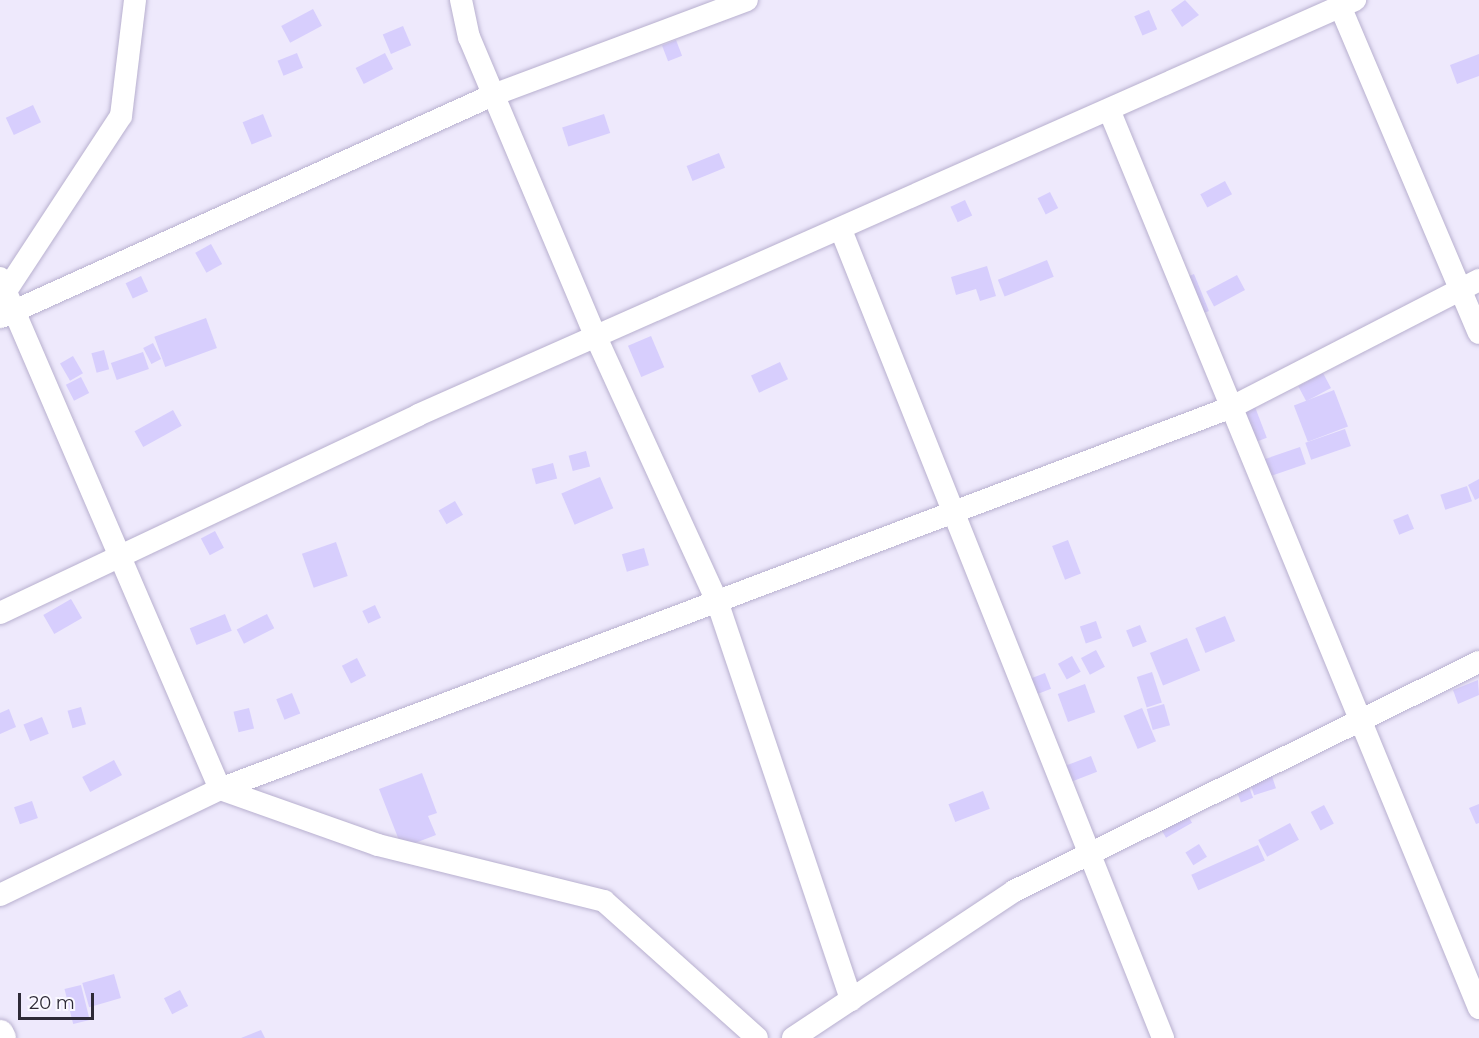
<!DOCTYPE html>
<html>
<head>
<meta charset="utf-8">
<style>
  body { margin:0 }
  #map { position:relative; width:1479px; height:1038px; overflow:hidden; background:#eee9fc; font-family:Montserrat,sans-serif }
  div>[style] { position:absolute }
  .building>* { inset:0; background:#d7cefd; transform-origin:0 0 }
  .roads { filter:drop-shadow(0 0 2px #b8b0cf) drop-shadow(0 0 2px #b8b0cf) }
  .minor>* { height:22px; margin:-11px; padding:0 11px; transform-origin:11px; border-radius:11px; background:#fff }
  .tertiary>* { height:28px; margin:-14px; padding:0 14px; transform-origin:14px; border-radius:14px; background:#fff }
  span { translate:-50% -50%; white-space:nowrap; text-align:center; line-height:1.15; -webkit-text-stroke:4.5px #faf8ff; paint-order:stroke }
  .scale { position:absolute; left:18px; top:993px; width:76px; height:27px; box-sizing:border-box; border:3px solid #2e2a37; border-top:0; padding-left:8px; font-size:18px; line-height:21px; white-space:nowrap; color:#2e2a37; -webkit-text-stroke:4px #faf8ff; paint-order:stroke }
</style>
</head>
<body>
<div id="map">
  <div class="building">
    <i style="clip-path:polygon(1185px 0,1199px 15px,1182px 27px,1171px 10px)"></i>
    <i style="left:313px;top:9px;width:19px;height:36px;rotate:62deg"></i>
    <i style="left:1149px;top:10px;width:21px;height:16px;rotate:67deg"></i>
    <i style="left:403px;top:26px;width:21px;height:22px;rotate:67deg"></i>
    <i style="left:676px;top:40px;width:17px;height:15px;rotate:69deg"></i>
    <i style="left:297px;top:53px;width:16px;height:21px;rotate:68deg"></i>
    <i style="left:385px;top:53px;width:18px;height:33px;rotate:63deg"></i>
    <i style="clip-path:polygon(1479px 54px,1479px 76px,1457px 84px,1450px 65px)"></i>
    <i style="left:33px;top:105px;width:19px;height:30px;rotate:65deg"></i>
    <i style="left:263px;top:114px;width:24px;height:22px;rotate:68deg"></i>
    <i style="left:604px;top:114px;width:20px;height:44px;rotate:72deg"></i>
    <i style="left:719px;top:153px;width:16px;height:35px;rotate:68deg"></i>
    <i style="left:1225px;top:181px;width:15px;height:28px;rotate:62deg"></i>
    <i style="left:1050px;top:192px;width:18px;height:14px;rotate:63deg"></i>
    <i style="left:965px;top:200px;width:17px;height:16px;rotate:65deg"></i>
    <i style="left:211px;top:244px;width:23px;height:18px;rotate:61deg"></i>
    <i style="left:1047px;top:260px;width:18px;height:53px;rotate:68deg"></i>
    <i style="clip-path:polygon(987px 266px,996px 296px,980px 301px,976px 289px,956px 295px,951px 277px)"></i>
    <i style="left:1194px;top:274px;width:40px;height:12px;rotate:68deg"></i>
    <i style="left:1237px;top:275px;width:17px;height:35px;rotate:62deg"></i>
    <i style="left:141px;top:276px;width:17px;height:17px;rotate:65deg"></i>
    <i style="left:206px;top:318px;width:32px;height:55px;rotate:70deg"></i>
    <i style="left:651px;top:336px;width:34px;height:25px;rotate:67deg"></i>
    <i style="left:153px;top:343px;width:18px;height:11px;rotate:63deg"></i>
    <i style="left:104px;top:350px;width:20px;height:13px;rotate:75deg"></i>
    <i style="left:143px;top:352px;width:18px;height:34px;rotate:71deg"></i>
    <i style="left:73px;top:356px;width:20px;height:15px;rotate:60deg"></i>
    <i style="left:780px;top:362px;width:19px;height:32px;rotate:65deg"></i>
    <i style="left:1323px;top:373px;width:17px;height:28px;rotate:62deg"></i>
    <i style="left:81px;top:377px;width:18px;height:17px;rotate:63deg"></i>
    <i style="left:1334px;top:390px;width:39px;height:43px;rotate:69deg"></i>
    <i style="left:1255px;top:407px;width:33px;height:18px;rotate:69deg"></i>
    <i style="left:173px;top:410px;width:18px;height:44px;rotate:61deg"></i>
    <i style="left:1345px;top:429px;width:18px;height:42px;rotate:71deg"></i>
    <i style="left:1300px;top:447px;width:18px;height:40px;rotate:71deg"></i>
    <i style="left:586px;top:451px;width:16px;height:18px;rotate:75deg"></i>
    <i style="left:553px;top:463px;width:16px;height:22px;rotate:75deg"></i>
    <i style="left:600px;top:477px;width:34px;height:42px;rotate:67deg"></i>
    <i style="clip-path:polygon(1479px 479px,1479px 498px,1475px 500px,1468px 485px)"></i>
    <i style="left:1467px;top:486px;width:16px;height:28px;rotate:72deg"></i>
    <i style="left:455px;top:501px;width:16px;height:19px;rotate:60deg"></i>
    <i style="left:1408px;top:514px;width:16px;height:16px;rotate:68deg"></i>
    <i style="left:215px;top:531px;width:19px;height:16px;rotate:62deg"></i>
    <i style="left:1068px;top:540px;width:36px;height:17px;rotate:69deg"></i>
    <i style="left:336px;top:542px;width:36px;height:36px;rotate:71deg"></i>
    <i style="left:644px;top:548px;width:18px;height:23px;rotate:74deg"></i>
    <i style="left:71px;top:599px;width:22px;height:32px;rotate:60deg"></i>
    <i style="left:375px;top:605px;width:14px;height:14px;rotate:65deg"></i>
    <i style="left:225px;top:614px;width:18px;height:38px;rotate:68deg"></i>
    <i style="left:267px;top:614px;width:16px;height:34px;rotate:63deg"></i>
    <i style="left:1225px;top:616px;width:27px;height:32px;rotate:68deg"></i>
    <i style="left:1096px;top:621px;width:18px;height:17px;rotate:71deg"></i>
    <i style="left:1140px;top:625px;width:18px;height:15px;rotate:68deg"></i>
    <i style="left:1187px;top:638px;width:35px;height:40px;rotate:68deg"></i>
    <i style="left:1096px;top:650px;width:19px;height:17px;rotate:62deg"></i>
    <i style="left:1072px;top:656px;width:18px;height:16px;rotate:61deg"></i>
    <i style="left:357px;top:658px;width:20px;height:17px;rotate:63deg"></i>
    <i style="left:1152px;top:672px;width:32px;height:16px;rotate:72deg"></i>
    <i style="left:1045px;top:673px;width:17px;height:18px;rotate:69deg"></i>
    <i style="clip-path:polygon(1478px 680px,1479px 695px,1458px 704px,1453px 690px)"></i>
    <i style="left:1085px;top:684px;width:30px;height:29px;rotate:70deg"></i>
    <i style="left:292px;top:693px;width:22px;height:17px;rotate:68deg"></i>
    <i style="left:1164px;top:704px;width:22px;height:18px;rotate:74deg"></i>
    <i style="left:81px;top:707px;width:18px;height:14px;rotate:74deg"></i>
    <i style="left:249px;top:708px;width:21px;height:16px;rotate:76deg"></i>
    <i style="left:1142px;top:708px;width:36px;height:20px;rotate:67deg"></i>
    <i style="clip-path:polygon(9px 709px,16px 727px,0 734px,0 713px)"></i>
    <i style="left:42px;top:717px;width:18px;height:20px;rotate:68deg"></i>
    <i style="left:1091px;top:756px;width:17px;height:31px;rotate:69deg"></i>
    <i style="left:114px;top:760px;width:17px;height:36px;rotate:62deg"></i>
    <i style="clip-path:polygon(422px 773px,437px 813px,428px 816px,436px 835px,402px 848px,379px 789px)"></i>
    <i style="left:1271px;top:773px;width:16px;height:23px;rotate:72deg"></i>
    <i style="left:1247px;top:782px;width:17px;height:13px;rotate:69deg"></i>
    <i style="left:983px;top:791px;width:19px;height:37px;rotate:69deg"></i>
    <i style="left:32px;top:801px;width:18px;height:19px;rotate:71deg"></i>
    <i style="clip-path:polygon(1479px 804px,1479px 823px,1476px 824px,1469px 808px)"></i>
    <i style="left:1324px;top:805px;width:21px;height:15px;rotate:62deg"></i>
    <i style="left:1184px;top:809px;width:16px;height:30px;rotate:60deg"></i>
    <i style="left:1290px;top:823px;width:19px;height:36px;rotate:62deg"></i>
    <i style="left:1199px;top:844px;width:15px;height:16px;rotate:58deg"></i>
    <i style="left:1258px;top:845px;width:17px;height:73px;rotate:66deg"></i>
    <i style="left:114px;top:974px;width:25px;height:33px;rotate:74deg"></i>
    <i style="left:81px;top:985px;width:36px;height:17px;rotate:76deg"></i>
    <i style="left:180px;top:990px;width:18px;height:18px;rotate:63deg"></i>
    <i style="clip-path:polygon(261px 1030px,265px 1038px,241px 1038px)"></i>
  </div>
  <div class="roads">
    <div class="minor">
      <i style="left:461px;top:0;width:38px;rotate:78deg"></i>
      <i style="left:469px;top:37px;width:326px;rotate:67.1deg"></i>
      <i style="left:596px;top:337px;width:290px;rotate:65.4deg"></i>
      <i style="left:717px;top:601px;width:421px;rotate:71.4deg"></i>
      <i style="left:1340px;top:6px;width:355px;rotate:67deg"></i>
      <i style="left:1110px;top:112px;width:969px;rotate:67.62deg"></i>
      <i style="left:841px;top:230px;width:870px;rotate:68.27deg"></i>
      <i style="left:0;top:278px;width:556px;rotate:66.71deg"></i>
      <i style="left:220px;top:789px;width:168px;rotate:19.5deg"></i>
      <i style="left:378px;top:845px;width:233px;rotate:13.9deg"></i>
      <i style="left:604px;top:901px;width:205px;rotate:41.8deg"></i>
      <i style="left:6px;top:291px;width:209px;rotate:-56.7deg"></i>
      <i style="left:121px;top:116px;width:117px;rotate:-83.1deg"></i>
      <i style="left:1px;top:317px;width:540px;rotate:-24.29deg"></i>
      <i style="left:493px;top:95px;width:271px;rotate:-20.5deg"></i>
      <i style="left:0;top:613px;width:463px;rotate:-25.3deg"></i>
      <i style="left:418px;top:415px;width:1025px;rotate:-23.89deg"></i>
      <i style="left:0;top:895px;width:244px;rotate:-25.7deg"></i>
      <i style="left:220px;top:789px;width:1082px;rotate:-20.68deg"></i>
      <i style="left:1232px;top:407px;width:278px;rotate:-27.2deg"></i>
      <i style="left:793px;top:1038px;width:265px;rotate:-33.6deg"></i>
      <i style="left:1014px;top:891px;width:518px;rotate:-26.22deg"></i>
    </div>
    <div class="tertiary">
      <i style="left:0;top:1034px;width:4px;rotate:63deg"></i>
    </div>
  </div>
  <div class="scale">20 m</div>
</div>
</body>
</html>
